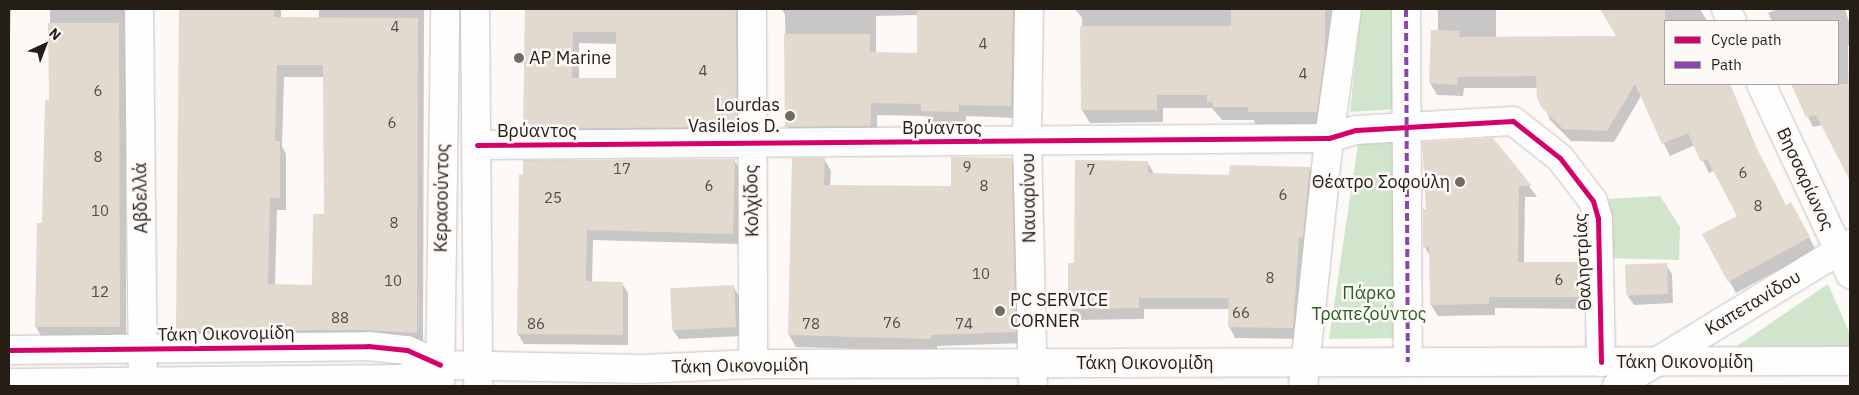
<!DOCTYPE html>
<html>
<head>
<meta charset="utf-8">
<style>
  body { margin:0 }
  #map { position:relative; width:1859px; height:395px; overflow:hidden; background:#fcf9f7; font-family:"IBM Plex Sans",sans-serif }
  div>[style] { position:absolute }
  .green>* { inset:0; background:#d1e5cc }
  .shadow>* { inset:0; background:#0003 }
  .building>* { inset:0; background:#e2d9cf; transform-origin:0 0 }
  .roads { filter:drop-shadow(0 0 1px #c6c1bd) drop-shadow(0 0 1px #c6c1bd) }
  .minor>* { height:28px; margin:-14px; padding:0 14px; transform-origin:14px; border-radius:14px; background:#fffefe }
  .major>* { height:28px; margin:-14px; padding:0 14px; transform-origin:14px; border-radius:14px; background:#fffefe }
  .quiet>* { height:4px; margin-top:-2px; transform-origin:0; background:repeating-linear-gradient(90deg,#8e44ad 0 8px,transparent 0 12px) }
  .cycleway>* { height:5px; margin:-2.5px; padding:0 2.5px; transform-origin:2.5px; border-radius:2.5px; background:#d6006c }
  .dots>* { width:14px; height:14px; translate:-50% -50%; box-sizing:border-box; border:2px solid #fdf9f6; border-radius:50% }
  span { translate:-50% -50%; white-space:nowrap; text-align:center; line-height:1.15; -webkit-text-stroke:5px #fdf9f6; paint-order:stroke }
  .number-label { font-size:15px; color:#544d45 }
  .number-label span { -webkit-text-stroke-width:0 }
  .poi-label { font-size:18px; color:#241e17 }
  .left { translate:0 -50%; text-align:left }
  .right { translate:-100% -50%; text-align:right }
  .street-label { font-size:18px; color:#241e17 }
  .park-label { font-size:18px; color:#2a5f25 }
  .frame { position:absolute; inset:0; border:10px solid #241e17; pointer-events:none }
  .legend { position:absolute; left:1664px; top:20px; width:175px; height:65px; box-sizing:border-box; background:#fdf9f6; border:1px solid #a6a19d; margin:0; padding:6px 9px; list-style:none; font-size:15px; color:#241e17 }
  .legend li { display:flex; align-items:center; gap:10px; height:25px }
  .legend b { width:25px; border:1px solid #a6a19d }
  .north { position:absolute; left:20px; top:20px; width:50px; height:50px; -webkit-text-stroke:4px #fdf9f6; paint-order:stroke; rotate:43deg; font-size:14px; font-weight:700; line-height:20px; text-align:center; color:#241e17 }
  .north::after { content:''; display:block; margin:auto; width:18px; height:22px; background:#241e17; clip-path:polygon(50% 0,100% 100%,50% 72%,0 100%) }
</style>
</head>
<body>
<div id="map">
  <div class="green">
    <i style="clip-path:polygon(1361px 9px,1399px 9px,1398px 109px,1350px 112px)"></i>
    <i style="clip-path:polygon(1396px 136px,1403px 338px,1329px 339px,1359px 137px)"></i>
    <i style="clip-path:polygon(1660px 196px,1680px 227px,1679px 260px,1605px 258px,1609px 199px)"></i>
    <i style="clip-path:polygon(1828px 284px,1850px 334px,1850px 346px,1737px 346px)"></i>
  </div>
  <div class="shadow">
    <i style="clip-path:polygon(9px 9px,11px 9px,9px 65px)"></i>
    <i style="clip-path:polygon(50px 9px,126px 9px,126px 337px,42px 338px,36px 327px,50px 101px)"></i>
    <i style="clip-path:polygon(evenodd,180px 9px,281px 9px,281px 18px,319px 18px,319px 9px,424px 9px,423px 345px,184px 343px,177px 331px,180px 9px,284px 77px,325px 77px,325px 215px,313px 286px,275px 286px,277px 210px,286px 210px,286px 154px,282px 146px,284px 77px)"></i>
    <i style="clip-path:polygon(evenodd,525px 9px,744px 9px,743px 139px,531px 141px,524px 129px,525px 9px,579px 43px,617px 44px,617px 80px,579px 80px,579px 43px)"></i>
    <i style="clip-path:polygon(evenodd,782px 9px,1028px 9px,1017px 118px,966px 116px,966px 124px,929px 123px,925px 116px,877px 115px,877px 138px,794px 138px,787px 126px,785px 15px,782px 9px,918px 15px,918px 55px,876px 53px,876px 16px,918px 15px)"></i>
    <i style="clip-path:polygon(1075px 9px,1347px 9px,1324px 124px,1256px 125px,1254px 120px,1222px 120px,1212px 108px,1163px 108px,1163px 122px,1090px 123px,1082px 110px,1082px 18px)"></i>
    <i style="clip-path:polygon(1438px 9px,1496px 9px,1496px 38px,1618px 38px,1602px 9px,1700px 9px,1707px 21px,1665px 21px,1665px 84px,1730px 84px,1758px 152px,1786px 206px,1797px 216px,1816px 250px,1736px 293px,1704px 235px,1738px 216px,1715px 170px,1709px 173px,1695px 145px,1670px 156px,1641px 96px,1614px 142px,1571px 141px,1550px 120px,1538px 88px,1464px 88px,1463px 96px,1437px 95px,1430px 83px,1438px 31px)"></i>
    <i style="clip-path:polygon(1778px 9px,1845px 9px,1850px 25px,1850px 44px,1848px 46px,1850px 178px,1823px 125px,1813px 127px,1792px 84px,1838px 84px,1838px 21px,1772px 21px,1768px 13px)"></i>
    <i style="clip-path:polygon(1496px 142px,1537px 197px,1525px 197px,1524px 263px,1580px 263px,1586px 275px,1587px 309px,1495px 308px,1495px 315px,1438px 316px,1431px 305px,1430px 256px,1424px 246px,1427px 210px)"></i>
    <i style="clip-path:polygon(824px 159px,831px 171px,830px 187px,952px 187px,1011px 159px,1018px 171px,1022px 343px,937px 346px,937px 351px,796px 347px,789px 335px)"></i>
    <i style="clip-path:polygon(734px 160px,740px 170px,738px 244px,593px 240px,592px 283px,622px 283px,628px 293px,628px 345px,524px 344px,518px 334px,520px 176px)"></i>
    <i style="clip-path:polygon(1148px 163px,1154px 174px,1230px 176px,1310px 168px,1316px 179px,1299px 339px,1235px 338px,1229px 326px,1230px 309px,1144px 309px,1144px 319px,1076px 320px,1070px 308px,1075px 264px)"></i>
    <i style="clip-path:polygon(1666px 265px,1672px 274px,1673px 303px,1634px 305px,1628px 296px)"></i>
    <i style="clip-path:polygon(733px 286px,739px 296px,741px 336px,679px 339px,673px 330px)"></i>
  </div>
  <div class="building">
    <i style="clip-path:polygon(evenodd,179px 9px,274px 9px,274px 17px,418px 18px,417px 333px,368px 330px,176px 331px,179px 9px,277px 65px,323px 65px,324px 214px,313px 214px,312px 285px,268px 284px,270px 198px,280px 198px,280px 141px,275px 141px,277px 65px)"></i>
    <i style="clip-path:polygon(evenodd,525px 9px,736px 9px,737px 127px,523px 129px,525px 9px,573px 32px,616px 32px,616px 78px,572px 78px,573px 32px)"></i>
    <i style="clip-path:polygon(917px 9px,1013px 9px,1011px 106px,959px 105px,959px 112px,921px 111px,921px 104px,871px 103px,871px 126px,785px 127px,784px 34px,870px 34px,870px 52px,917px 53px)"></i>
    <i style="clip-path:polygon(1231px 9px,1325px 9px,1325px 53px,1317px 112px,1248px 112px,1248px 107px,1213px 107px,1213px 102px,1207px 102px,1207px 95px,1157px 95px,1157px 110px,1081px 110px,1080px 26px,1231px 26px)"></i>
    <i style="clip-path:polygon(1600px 9px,1665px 9px,1665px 84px,1730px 84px,1752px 139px,1786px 205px,1791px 202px,1810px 237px,1728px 282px,1702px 234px,1737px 216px,1707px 159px,1701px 162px,1688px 133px,1662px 144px,1635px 84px,1607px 131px,1563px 129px,1542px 108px,1537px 98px,1536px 76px,1458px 77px,1457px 85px,1429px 83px,1431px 30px,1460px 31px,1459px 37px,1616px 36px)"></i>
    <i style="clip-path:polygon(48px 23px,119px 23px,120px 327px,35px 327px,37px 223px,42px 223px,45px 100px,49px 100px)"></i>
    <i style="clip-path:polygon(1791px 84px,1848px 84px,1850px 181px,1816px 115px,1806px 117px)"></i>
    <i style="clip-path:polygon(1493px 138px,1532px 186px,1519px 186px,1518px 262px,1581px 262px,1581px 297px,1489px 297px,1489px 304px,1430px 305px,1429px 247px,1423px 247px,1423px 209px,1426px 209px,1422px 142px)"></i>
    <i style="clip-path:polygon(951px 157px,1012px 158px,1016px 332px,931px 335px,931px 339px,788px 335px,792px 158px,825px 158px,824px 185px,951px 186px)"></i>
    <i style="clip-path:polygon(735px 159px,733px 234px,587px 230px,586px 281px,623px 282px,623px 335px,517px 334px,519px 174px,523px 175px,523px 160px)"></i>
    <i style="clip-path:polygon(1075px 160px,1148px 161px,1148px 173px,1229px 175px,1230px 165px,1310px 167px,1303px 237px,1299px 237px,1293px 328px,1228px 327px,1229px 298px,1139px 298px,1139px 308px,1068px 309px,1068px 263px,1074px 263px)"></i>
    <i style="left:1667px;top:263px;width:31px;height:42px;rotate:88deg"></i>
    <i style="left:734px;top:285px;width:42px;height:64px;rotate:87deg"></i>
  </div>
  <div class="roads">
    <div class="minor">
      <i style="left:139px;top:9px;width:358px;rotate:89.4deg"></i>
      <i style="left:752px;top:9px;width:355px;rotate:89.8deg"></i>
      <i style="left:1029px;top:9px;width:133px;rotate:90.9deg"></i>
      <i style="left:1027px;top:142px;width:244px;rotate:88.6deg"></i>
      <i style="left:1406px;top:9px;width:353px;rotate:89.7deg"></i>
      <i style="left:1726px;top:9px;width:13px;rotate:63deg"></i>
      <i style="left:1761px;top:84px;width:210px;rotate:64.9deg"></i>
      <i style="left:477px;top:145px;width:852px;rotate:-0.47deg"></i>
      <i style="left:1329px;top:138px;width:28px;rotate:-17deg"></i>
      <i style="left:1356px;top:130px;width:157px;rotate:-3.3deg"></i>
      <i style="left:1513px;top:121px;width:60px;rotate:38.2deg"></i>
      <i style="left:1560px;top:158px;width:54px;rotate:52.5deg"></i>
      <i style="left:1593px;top:201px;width:18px;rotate:74deg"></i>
      <i style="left:1598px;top:218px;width:144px;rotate:88.8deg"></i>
      <i style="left:9px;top:350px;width:359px;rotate:-0.6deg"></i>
      <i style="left:368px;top:346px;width:39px;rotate:6deg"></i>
      <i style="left:407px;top:350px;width:36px;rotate:24deg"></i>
      <i style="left:9px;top:383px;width:393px;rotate:-0.6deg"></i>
      <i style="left:402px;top:379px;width:40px;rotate:-20.2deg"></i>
      <i style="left:1303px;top:386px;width:249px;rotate:-84deg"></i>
      <i style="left:1329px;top:138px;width:130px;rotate:-82.1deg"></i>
      <i style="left:1617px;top:386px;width:273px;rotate:-31.4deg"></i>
    </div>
    <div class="major">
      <i style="left:475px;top:9px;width:377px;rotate:89.5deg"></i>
      <i style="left:440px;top:365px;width:202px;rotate:1.1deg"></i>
      <i style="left:642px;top:369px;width:111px;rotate:-2.6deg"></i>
      <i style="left:753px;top:364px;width:1097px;rotate:-0.16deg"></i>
      <i style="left:440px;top:386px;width:377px;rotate:-89.2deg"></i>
    </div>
  </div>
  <div class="quiet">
    <i style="left:1406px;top:9px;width:353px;rotate:89.7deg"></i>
  </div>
  <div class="cycleway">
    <i style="left:477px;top:145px;width:852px;rotate:-0.47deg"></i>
    <i style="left:1329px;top:138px;width:28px;rotate:-17deg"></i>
    <i style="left:1356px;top:130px;width:157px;rotate:-3.3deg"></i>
    <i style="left:1513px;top:121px;width:60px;rotate:38.2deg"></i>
    <i style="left:1560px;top:158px;width:54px;rotate:52.5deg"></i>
    <i style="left:1593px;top:201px;width:18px;rotate:74deg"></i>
    <i style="left:1598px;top:218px;width:144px;rotate:88.8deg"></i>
    <i style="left:9px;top:350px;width:359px;rotate:-0.6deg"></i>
    <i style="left:368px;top:346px;width:39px;rotate:6deg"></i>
    <i style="left:407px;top:350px;width:36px;rotate:24deg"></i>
  </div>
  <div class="dots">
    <i style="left:519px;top:58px;background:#706b65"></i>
    <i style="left:790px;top:116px;background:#706b65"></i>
    <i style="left:1460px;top:182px;background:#706b65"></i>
    <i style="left:1000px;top:311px;background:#706b65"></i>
  </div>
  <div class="number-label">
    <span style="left:395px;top:27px">4</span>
    <span style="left:983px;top:44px">4</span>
    <span style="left:703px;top:71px">4</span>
    <span style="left:1303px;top:74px">4</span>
    <span style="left:98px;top:91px">6</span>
    <span style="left:392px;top:123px">6</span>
    <span style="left:98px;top:157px">8</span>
    <span style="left:967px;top:167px">9</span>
    <span style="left:622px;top:169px">17</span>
    <span style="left:1091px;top:170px">7</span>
    <span style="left:1743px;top:173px">6</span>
    <span style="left:709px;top:186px">6</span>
    <span style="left:984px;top:186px">8</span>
    <span style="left:1283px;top:195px">6</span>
    <span style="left:553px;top:198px">25</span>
    <span style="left:1758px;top:206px">8</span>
    <span style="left:100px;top:211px">10</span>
    <span style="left:394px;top:223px">8</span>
    <span style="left:981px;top:274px">10</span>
    <span style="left:1270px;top:278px">8</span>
    <span style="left:1559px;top:280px">6</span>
    <span style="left:393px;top:281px">10</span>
    <span style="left:100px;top:292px">12</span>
    <span style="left:1241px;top:313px">66</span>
    <span style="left:340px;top:318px">88</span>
    <span style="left:892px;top:323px">76</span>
    <span style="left:536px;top:324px">86</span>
    <span style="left:811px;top:324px">78</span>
    <span style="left:964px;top:324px">74</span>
  </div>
  <div class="poi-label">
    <span class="left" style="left:529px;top:58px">AP Marine</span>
    <span class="right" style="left:780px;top:116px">Lourdas<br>Vasileios D.</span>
    <span class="right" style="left:1450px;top:182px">Θέατρο Σοφούλη</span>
    <span class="left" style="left:1010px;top:311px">PC SERVICE<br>CORNER</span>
  </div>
  <div class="street-label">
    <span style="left:942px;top:128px">Βρύαντος</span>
    <span style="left:537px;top:131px">Βρύαντος</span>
    <span style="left:1805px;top:179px;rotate:65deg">Βησσαρίωνος</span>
    <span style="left:141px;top:198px;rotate:-91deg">Αβδελλά</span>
    <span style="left:442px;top:198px;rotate:-89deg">Κερασούντος</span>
    <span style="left:1029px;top:198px;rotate:-91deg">Ναυαρίνου</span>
    <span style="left:752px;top:201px;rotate:-91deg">Κολχίδος</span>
    <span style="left:1583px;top:262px;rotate:-93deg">Θαληστρίας</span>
    <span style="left:1753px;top:303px;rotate:-31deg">Καπετανίδου</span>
    <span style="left:226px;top:334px;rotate:-1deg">Τάκη Οικονομίδη</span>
    <span style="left:1685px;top:362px">Τάκη Οικονομίδη</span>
    <span style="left:1145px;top:363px">Τάκη Οικονομίδη</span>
    <span style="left:740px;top:366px;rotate:-1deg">Τάκη Οικονομίδη</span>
  </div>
  <div class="park-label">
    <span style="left:1369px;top:304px">Πάρκο<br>Τραπεζούντος</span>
  </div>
  <div class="frame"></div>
  <ul class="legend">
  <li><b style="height:6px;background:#d6006c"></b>Cycle path</li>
  <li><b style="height:6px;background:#8e44ad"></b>Path</li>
  </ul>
  <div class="north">N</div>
</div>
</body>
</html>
